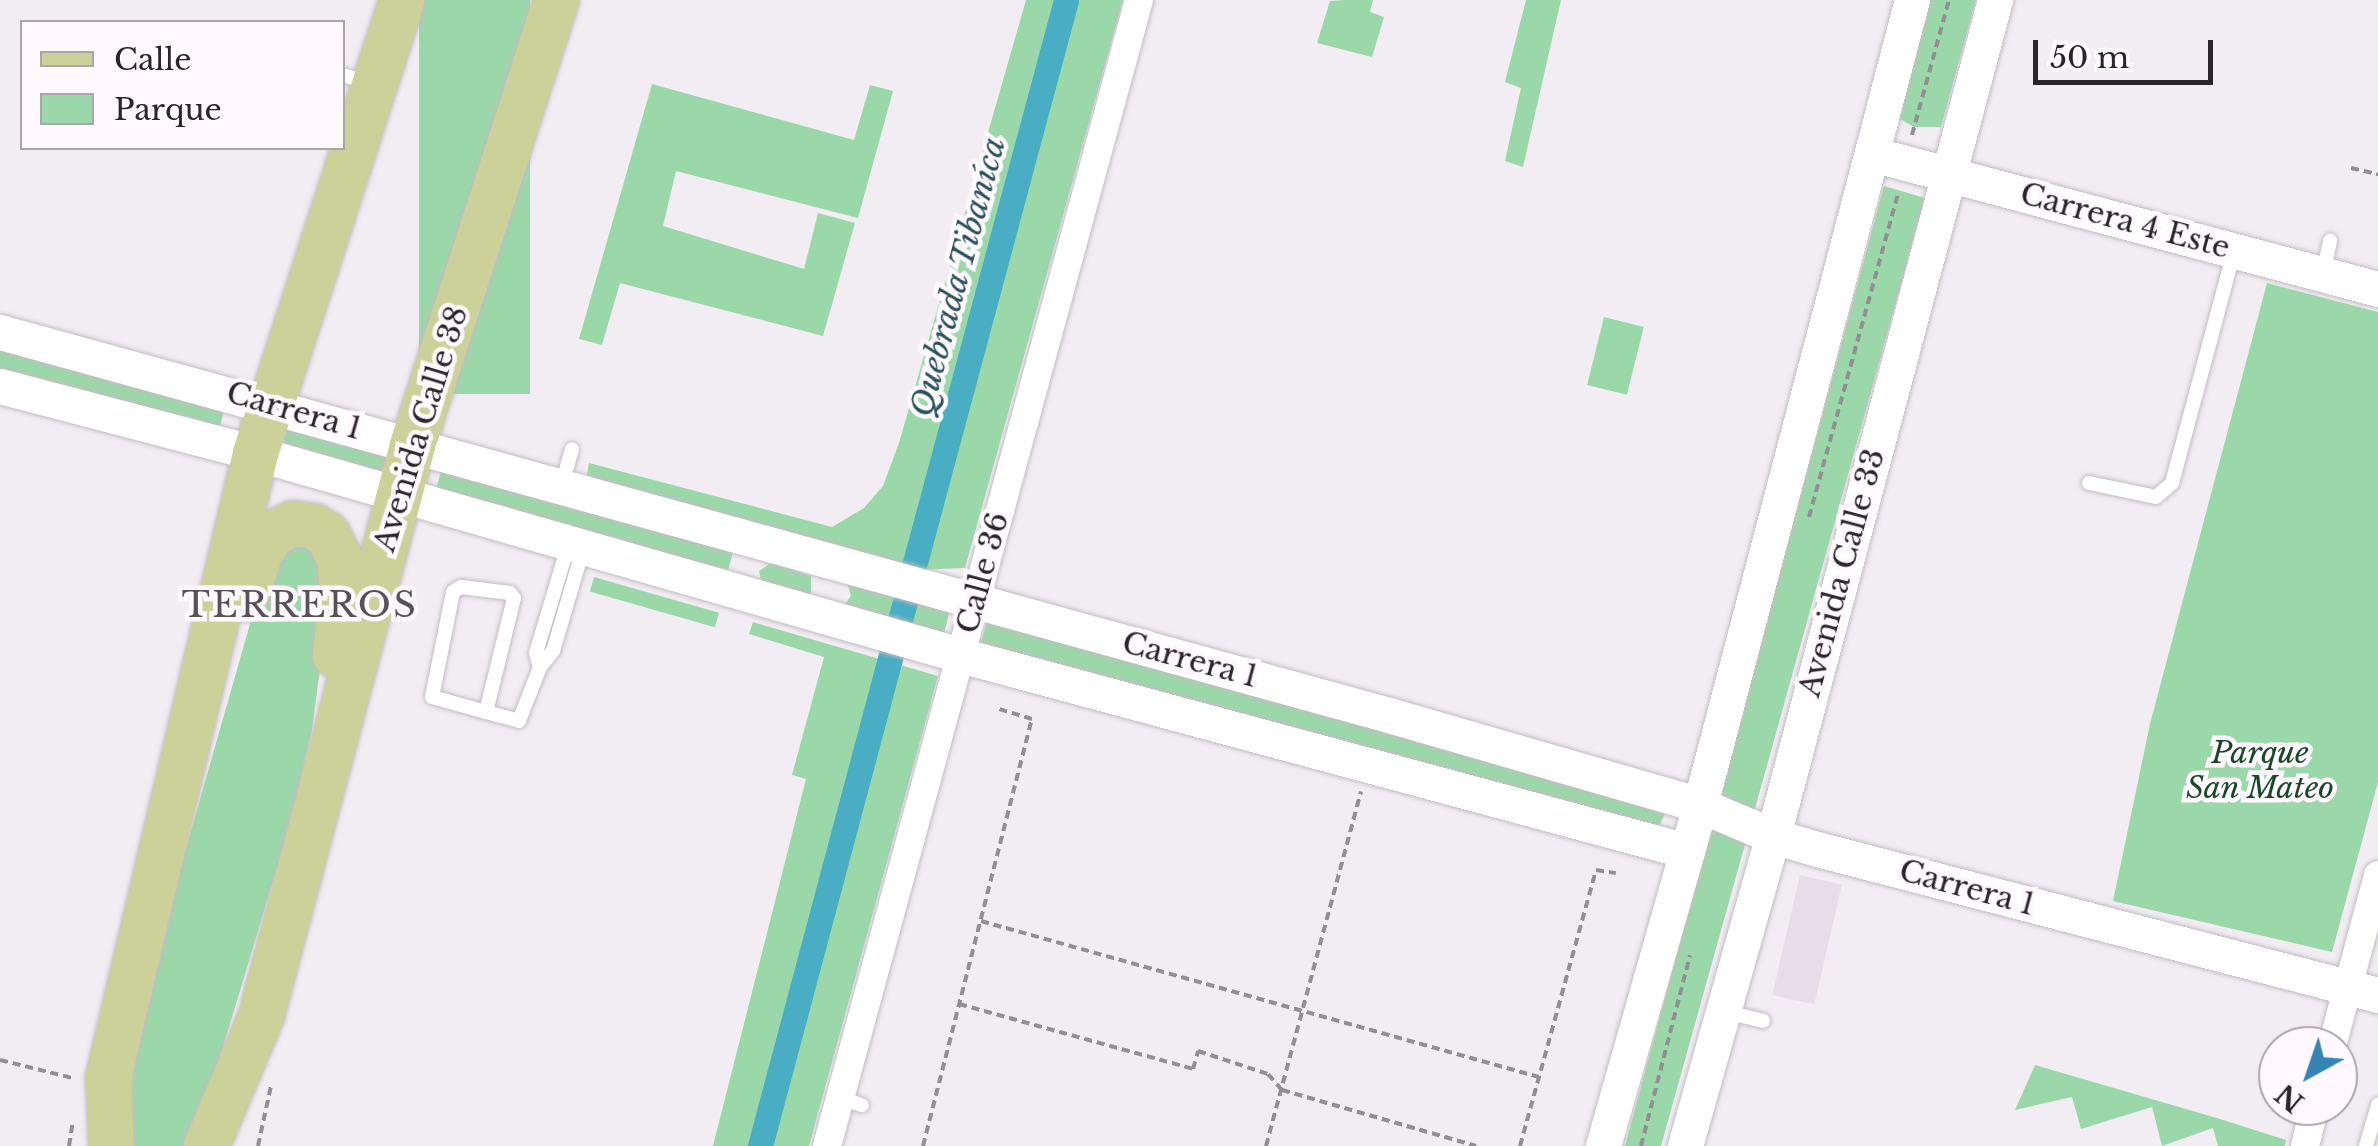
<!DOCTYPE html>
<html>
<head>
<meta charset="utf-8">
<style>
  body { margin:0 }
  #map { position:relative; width:2378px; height:1146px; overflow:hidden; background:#f2ecf3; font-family:"Libre Baskerville",serif }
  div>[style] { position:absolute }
  .built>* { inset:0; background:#e8dce9; transform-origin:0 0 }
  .green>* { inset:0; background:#9bd8a9; transform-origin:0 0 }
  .canal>* { height:25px; margin:-12.5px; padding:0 12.5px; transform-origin:12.5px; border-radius:12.5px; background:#49adc3 }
  .path>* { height:4px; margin-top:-2px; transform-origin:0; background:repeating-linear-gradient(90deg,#928e93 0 8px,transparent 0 13px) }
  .roads { filter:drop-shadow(0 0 2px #c3bdc3) drop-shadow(0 0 2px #c3bdc3) }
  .service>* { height:14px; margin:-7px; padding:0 7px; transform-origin:7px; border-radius:7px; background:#fff }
  .minor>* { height:28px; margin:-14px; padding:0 14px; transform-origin:14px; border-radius:14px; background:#fff }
  .tertiary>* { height:35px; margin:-17.5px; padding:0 17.5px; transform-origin:17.5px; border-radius:17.5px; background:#fff }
  .primary>* { height:45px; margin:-22.5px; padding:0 22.5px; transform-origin:22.5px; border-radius:22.5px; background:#ccd099 }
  span { translate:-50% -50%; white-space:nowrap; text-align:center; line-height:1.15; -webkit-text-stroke:9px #fff9ff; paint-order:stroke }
  .street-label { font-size:30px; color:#292629 }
  .park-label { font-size:30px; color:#184827; font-style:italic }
  .water-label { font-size:32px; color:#28535d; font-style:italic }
  .quarter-label { font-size:35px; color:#585258; letter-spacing:2.5px }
  .legend { position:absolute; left:20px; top:20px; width:325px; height:130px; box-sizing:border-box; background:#fff9ff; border:2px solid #a9a5a9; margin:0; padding:12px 18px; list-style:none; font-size:30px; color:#292629 }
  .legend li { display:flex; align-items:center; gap:20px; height:50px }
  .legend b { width:50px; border:2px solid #a9a5a9 }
  .north { position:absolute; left:2258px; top:1026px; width:100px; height:100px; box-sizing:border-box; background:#fff9ff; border:2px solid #a9a5a9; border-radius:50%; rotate:220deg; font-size:28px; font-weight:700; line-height:40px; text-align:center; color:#292629 }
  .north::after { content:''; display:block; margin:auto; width:35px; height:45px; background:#3485b6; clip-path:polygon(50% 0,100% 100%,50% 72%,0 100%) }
  .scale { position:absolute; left:2033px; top:40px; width:180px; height:45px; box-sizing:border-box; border:5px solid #292629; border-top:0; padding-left:12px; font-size:30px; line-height:35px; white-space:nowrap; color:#292629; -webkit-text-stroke:8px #fff9ff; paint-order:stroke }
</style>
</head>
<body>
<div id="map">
  <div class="built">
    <i style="left:1800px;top:875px;width:43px;height:123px;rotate:13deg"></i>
  </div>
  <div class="green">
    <i style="left:419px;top:0;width:111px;height:394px"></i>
    <i style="clip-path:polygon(1026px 0,1123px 0,965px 568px,913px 570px,586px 480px,589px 463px,832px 527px,864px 508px,883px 486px,899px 443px)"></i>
    <i style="clip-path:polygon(1345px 0,1373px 0,1370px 12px,1384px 17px,1372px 57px,1317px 43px,1330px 1px)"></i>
    <i style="clip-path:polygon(1526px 0,1561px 0,1523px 167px,1505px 161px,1521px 88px,1505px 82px)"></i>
    <i style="clip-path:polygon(1928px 0,1976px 0,1941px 127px,1914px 127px,1895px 116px)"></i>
    <i style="clip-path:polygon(652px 84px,854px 140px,870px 85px,893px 91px,858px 218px,676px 171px,663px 226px,804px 269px,818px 213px,855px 223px,823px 336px,620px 283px,602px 345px,579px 339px)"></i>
    <i style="clip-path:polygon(1884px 186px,1925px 198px,1661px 1146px,1625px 1146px)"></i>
    <i style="clip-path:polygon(2267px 283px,2378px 312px,2378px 782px,2332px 952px,2113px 901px,2150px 724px)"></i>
    <i style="left:1604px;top:317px;width:41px;height:70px;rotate:14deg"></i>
    <i style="left:0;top:347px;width:233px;height:24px;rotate:15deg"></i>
    <i style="left:289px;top:422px;width:104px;height:23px;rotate:16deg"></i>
    <i style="left:441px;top:471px;width:303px;height:21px;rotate:15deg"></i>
    <i style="clip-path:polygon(284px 543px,321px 545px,330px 593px,312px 730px,291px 822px,193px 1146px,125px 1146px,133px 1072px,173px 894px,260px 589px)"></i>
    <i style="clip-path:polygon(771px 563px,811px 576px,811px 595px,762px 586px,759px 571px)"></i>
    <i style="left:594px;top:577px;width:130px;height:15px;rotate:16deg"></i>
    <i style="clip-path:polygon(847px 582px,949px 613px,944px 634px,842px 608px,851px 596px)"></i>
    <i style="clip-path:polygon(987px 621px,1667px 809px,1658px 829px,980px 646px)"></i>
    <i style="clip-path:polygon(753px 622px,938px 676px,809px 1146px,713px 1146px,806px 779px,792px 775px,824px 657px,749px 634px)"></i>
    <i style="clip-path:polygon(2035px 1065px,2217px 1118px,2286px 1140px,2285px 1146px,2218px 1146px,2213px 1128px,2162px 1146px,2152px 1107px,2081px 1129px,2072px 1097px,2015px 1110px)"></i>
  </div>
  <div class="canal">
    <i style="left:913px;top:570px;width:590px;rotate:-74.97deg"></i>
    <i style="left:899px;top:623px;width:26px;rotate:-74deg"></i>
    <i style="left:760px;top:1146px;width:512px;rotate:-75.07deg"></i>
  </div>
  <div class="path">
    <i style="left:1912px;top:135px;width:140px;rotate:-74.7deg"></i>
    <i style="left:2351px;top:168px;width:28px;rotate:13deg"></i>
    <i style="left:1809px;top:517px;width:336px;rotate:-74.6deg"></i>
    <i style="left:981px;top:921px;width:579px;rotate:15.62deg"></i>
    <i style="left:959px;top:1004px;width:243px;rotate:15.5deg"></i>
    <i style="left:1193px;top:1069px;width:19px;rotate:-74deg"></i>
    <i style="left:1198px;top:1051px;width:74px;rotate:18.2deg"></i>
    <i style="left:1268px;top:1074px;width:21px;rotate:49deg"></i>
    <i style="left:1282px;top:1090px;width:202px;rotate:16.1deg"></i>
    <i style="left:0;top:1060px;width:74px;rotate:14deg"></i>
    <i style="left:69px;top:1146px;width:25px;rotate:-81deg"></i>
    <i style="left:258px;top:1146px;width:61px;rotate:-77.8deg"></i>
    <i style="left:923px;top:1146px;width:441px;rotate:-75.7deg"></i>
    <i style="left:1032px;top:719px;width:34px;rotate:-163deg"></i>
    <i style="left:1266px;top:1146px;width:367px;rotate:-75deg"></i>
    <i style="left:1520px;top:1146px;width:286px;rotate:-74.6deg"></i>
    <i style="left:1596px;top:870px;width:20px;rotate:9deg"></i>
    <i style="left:1641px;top:1146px;width:197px;rotate:-75.6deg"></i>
  </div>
  <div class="roads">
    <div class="service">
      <i style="left:342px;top:75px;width:25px;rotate:16deg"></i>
      <i style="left:2323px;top:274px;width:34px;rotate:-78deg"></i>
      <i style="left:2089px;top:483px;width:68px;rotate:11.8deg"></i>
      <i style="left:2156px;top:497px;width:21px;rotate:-41deg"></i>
      <i style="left:2172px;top:483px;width:240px;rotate:-75deg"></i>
      <i style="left:562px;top:484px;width:36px;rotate:-74deg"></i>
      <i style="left:540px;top:667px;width:15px;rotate:-106deg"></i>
      <i style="left:536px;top:653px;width:115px;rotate:-73.3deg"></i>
      <i style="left:486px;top:712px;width:117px;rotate:-76.2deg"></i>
      <i style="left:514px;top:598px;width:6px;rotate:-129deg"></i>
      <i style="left:510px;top:593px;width:49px;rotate:-173deg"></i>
      <i style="left:461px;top:587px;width:9px;rotate:148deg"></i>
      <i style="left:453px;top:592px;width:107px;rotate:101.3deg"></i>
      <i style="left:432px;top:697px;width:56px;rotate:15.5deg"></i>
      <i style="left:486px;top:712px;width:34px;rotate:15deg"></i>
      <i style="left:519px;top:721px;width:58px;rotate:-68.7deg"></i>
      <i style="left:540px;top:667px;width:21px;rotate:-51deg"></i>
      <i style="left:553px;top:651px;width:106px;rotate:-73.6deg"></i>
      <i style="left:1725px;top:1012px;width:39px;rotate:13deg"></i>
      <i style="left:840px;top:1098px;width:23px;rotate:18deg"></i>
      <i style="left:2366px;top:1146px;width:43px;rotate:-73.7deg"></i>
    </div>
    <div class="minor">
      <i style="left:2332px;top:1046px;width:177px;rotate:-74.9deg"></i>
      <i style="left:827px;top:1146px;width:1188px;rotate:-74.77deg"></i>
      <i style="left:2305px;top:1146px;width:41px;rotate:-76deg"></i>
    </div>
    <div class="tertiary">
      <i style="left:1872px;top:154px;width:524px;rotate:14.94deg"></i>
      <i style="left:0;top:332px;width:1444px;rotate:15.42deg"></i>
      <i style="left:1392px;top:716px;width:321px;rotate:16.1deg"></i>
      <i style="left:1700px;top:805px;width:79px;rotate:23deg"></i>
      <i style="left:1773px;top:836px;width:46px;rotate:16.5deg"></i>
      <i style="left:1817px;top:849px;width:580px;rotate:14.59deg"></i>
      <i style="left:0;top:386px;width:264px;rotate:14.7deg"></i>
      <i style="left:255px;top:453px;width:733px;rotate:15.99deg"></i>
      <i style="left:960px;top:655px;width:753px;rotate:15.09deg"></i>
      <i style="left:1603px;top:1146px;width:355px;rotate:-74.1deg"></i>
      <i style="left:1700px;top:805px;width:832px;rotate:-75.25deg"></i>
      <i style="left:1685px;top:1146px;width:322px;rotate:-74.2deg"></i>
      <i style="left:1773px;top:836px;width:865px;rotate:-75.13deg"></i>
    </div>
    <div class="primary">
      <i style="left:245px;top:598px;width:49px;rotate:-72.3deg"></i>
      <i style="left:260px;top:551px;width:22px;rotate:-54deg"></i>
      <i style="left:273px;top:533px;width:22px;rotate:-27deg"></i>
      <i style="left:293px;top:523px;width:21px;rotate:8deg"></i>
      <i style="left:314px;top:526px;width:15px;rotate:32deg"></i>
      <i style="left:327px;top:534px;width:27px;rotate:63deg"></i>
      <i style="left:339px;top:558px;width:30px;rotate:84deg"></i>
      <i style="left:342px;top:588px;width:67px;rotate:96deg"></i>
      <i style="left:111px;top:1146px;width:69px;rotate:-92.5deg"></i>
      <i style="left:108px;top:1077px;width:641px;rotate:-76.74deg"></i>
      <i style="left:255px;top:453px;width:476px;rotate:-72.1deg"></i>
      <i style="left:206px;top:1146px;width:142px;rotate:-67.2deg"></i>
      <i style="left:261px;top:1015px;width:590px;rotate:-75.16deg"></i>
      <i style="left:412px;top:445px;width:468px;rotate:-72.1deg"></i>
    </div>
  </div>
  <div class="street-label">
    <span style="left:2125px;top:221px;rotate:15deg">Carrera 4 Este</span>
    <span style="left:294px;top:411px;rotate:16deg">Carrera 1</span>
    <span style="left:421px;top:429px;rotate:-73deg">Avenida Calle 38</span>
    <span style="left:983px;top:573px;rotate:-75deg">Calle 36</span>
    <span style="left:1842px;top:573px;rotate:-75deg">Avenida Calle 33</span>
    <span style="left:1190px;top:660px;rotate:15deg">Carrera 1</span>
    <span style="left:1967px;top:888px;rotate:15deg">Carrera 1</span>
  </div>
  <div class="park-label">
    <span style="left:2260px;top:770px">Parque<br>San Mateo</span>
  </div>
  <div class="water-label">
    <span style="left:958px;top:277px;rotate:-75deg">Quebrada Tibaníca</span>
  </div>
  <div class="quarter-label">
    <span style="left:300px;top:605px">TERREROS</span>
  </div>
  <ul class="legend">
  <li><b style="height:12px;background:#ccd099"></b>Calle</li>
  <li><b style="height:28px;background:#9bd8a9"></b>Parque</li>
  </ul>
  <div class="north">N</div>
  <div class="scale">50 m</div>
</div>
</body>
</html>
